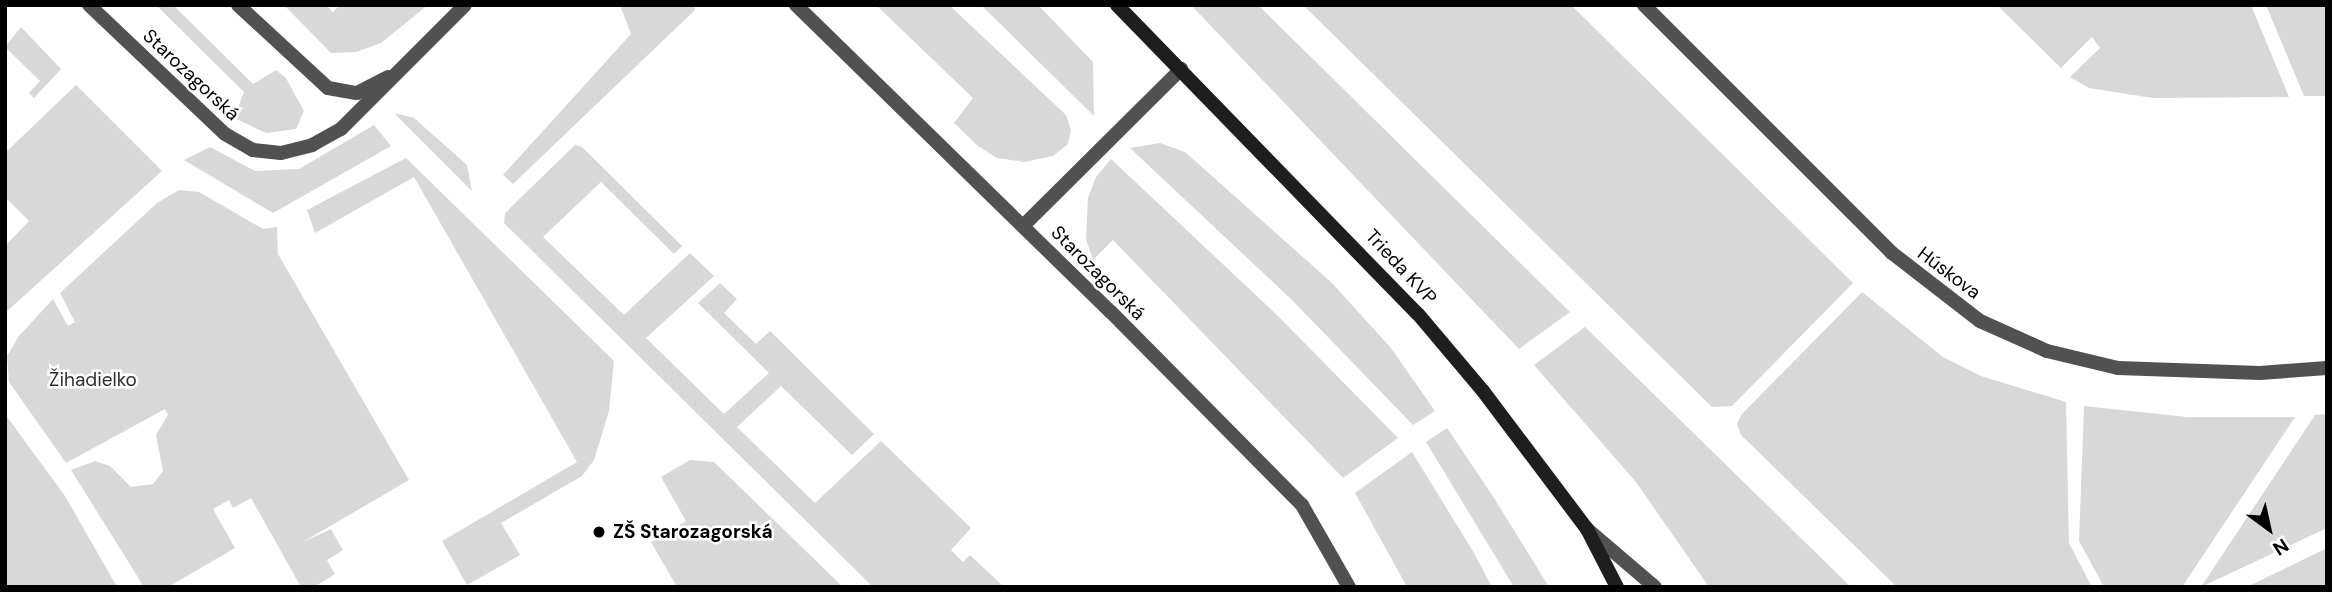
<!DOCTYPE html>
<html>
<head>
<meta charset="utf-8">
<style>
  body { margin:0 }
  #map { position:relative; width:2332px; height:592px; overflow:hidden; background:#fff; font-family:"DM Sans",sans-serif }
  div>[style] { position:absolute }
  .green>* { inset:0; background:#d8d8d8 }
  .street>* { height:14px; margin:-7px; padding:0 7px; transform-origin:7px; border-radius:7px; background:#515151 }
  .secondary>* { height:14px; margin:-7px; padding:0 7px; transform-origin:7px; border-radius:7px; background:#1e1e1e }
  .dots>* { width:19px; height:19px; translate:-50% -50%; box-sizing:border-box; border:4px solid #fff; border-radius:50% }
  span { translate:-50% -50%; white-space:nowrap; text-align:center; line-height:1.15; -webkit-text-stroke:5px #fff; paint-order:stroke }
  .street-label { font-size:19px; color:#000 }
  .park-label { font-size:19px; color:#2f2f2f }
  .poi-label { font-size:19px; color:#000; font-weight:700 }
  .left { translate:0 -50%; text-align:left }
  .frame { position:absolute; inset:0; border:7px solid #000; pointer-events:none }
  .north { position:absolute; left:2234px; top:494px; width:70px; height:70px; -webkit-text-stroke:5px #fff; paint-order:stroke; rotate:147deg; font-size:19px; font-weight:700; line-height:28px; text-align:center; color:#000 }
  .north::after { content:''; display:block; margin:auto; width:24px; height:32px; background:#000; clip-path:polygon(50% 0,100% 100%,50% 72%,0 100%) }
</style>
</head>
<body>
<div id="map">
  <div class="green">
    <i style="clip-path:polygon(156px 5px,173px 5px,253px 84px,276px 70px,286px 78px,304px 111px,296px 129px,266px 133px,234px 118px,244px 92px)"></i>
    <i style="clip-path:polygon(284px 5px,326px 5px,333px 12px,340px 5px,428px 5px,381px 43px,356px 52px,331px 53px)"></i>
    <i style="clip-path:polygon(620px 5px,694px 5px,695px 10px,513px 184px,503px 175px,631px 34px)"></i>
    <i style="clip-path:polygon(876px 5px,949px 5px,1066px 115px,1071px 130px,1068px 144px,1053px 156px,1024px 162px,997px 158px,978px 146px,954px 123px,973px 98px)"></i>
    <i style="clip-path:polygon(981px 5px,1038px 5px,1093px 62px,1094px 116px)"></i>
    <i style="clip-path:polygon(1191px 5px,1258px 5px,1570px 312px,1519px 349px)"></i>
    <i style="clip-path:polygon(1303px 5px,1571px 5px,1853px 283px,1732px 406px,1712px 407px)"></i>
    <i style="clip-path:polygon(1997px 5px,2251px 5px,2289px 97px,2153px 98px,2089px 88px,2070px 77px,2100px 48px,2092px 37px,2061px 68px)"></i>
    <i style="clip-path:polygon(2266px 5px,2327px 5px,2327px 96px,2304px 96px)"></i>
    <i style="clip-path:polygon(21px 27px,61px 69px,34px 98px,29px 93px,40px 81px,5px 47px)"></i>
    <i style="clip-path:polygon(76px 85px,162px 171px,5px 313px,5px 246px,29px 221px,5px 197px,5px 153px)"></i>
    <i style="clip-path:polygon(394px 113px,414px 118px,467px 165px,472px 191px)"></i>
    <i style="clip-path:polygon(374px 125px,391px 146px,273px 213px,184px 160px,210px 147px,255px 171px,299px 169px)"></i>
    <i style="clip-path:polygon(1160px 143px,1185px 152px,1332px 283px,1391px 348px,1435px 411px,1413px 425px,1292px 300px,1130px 148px)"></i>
    <i style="clip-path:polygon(575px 145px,582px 147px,682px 246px,674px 254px,601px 182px,543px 237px,624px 315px,690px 253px,714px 276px,646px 338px,724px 414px,769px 373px,698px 303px,720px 283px,737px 299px,724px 313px,756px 344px,770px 331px,874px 434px,852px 455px,781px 386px,737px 427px,815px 503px,881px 441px,971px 528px,951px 550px,963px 562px,970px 555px,1004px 587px,873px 587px,504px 223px,505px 213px)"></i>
    <i style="clip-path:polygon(406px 158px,614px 361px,609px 411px,594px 460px,582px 476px,501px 523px,520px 555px,467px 585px,442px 541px,577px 462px,414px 177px,315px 233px,307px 210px)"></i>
    <i style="clip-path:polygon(1111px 159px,1277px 315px,1398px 438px,1343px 478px,1113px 240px,1093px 260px,1086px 239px,1088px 198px,1096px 177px)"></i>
    <i style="clip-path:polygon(179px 190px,199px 192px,263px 229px,277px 227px,278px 254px,409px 480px,303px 542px,331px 529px,343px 550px,327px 560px,335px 574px,314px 587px,301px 587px,251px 498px,233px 508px,229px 500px,213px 509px,235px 548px,168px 587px,144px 587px,71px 470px,95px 461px,110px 466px,131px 487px,153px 484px,163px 471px,156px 435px,168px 415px,165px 409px,66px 463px,9px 382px,7px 356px,19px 336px,53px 299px,68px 326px,75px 322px,60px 293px,157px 203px)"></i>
    <i style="clip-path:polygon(1862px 292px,1943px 357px,1981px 376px,2066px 402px,2069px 543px,2092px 587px,1897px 587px,1741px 435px,1737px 424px,1741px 415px)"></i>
    <i style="clip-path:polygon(1585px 327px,1851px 587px,1709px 587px,1636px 482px,1534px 365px)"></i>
    <i style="clip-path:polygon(2084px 406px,2187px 417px,2295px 417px,2182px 587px,2104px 587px,2079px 541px)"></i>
    <i style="clip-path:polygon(5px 414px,65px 496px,117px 587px,5px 587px)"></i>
    <i style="clip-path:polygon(2327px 414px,2327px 528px,2201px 587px,2315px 415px)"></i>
    <i style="clip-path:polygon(1447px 428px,1494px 498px,1549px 587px,1514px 587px,1426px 442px)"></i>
    <i style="clip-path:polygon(1412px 452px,1474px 553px,1492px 587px,1407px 587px,1355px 493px)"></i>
    <i style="clip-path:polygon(690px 460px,714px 462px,843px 587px,677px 587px,651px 542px,686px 521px,661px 477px)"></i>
    <i style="clip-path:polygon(2327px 548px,2327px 587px,2247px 587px)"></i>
  </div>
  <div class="street">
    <i style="left:89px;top:5px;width:187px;rotate:43.5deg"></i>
    <i style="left:225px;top:134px;width:32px;rotate:30deg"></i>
    <i style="left:253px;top:150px;width:28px;rotate:6deg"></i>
    <i style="left:281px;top:153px;width:32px;rotate:-14deg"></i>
    <i style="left:312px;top:145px;width:33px;rotate:-29deg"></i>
    <i style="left:341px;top:129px;width:175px;rotate:-45deg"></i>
    <i style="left:238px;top:5px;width:122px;rotate:42.7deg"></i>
    <i style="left:328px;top:88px;width:29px;rotate:10deg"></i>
    <i style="left:357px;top:93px;width:35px;rotate:-27deg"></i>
    <i style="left:796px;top:5px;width:440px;rotate:44.3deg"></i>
    <i style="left:1111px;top:312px;width:272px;rotate:45.3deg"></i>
    <i style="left:1302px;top:505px;width:95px;rotate:60.2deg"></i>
    <i style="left:1644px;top:5px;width:351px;rotate:45deg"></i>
    <i style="left:1892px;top:253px;width:111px;rotate:37.7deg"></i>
    <i style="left:1980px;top:321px;width:73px;rotate:24.1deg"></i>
    <i style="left:2047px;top:351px;width:73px;rotate:13.5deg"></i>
    <i style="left:2118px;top:368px;width:142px;rotate:2deg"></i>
    <i style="left:2260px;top:373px;width:67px;rotate:-4.3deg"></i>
    <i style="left:1023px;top:226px;width:223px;rotate:-44.8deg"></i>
    <i style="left:1587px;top:529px;width:89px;rotate:40.5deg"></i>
  </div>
  <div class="secondary">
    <i style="left:1117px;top:5px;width:431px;rotate:45.8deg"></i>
    <i style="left:1418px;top:314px;width:101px;rotate:49.8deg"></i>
    <i style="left:1483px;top:391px;width:173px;rotate:53deg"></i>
    <i style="left:1587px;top:529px;width:65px;rotate:62.7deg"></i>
  </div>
  <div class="dots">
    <i style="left:599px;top:532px;background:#000"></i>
  </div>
  <div class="street-label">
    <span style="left:191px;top:75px;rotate:43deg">Starozagorská</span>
    <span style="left:1401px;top:267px;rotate:47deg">Trieda KVP</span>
    <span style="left:1098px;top:273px;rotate:45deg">Starozagorská</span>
    <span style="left:1949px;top:273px;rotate:37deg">Húskova</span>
  </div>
  <div class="park-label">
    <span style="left:93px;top:380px">Žihadielko</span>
  </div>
  <div class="poi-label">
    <span class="left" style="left:613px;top:532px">ZŠ Starozagorská</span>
  </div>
  <div class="frame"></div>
  <div class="north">N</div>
</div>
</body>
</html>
